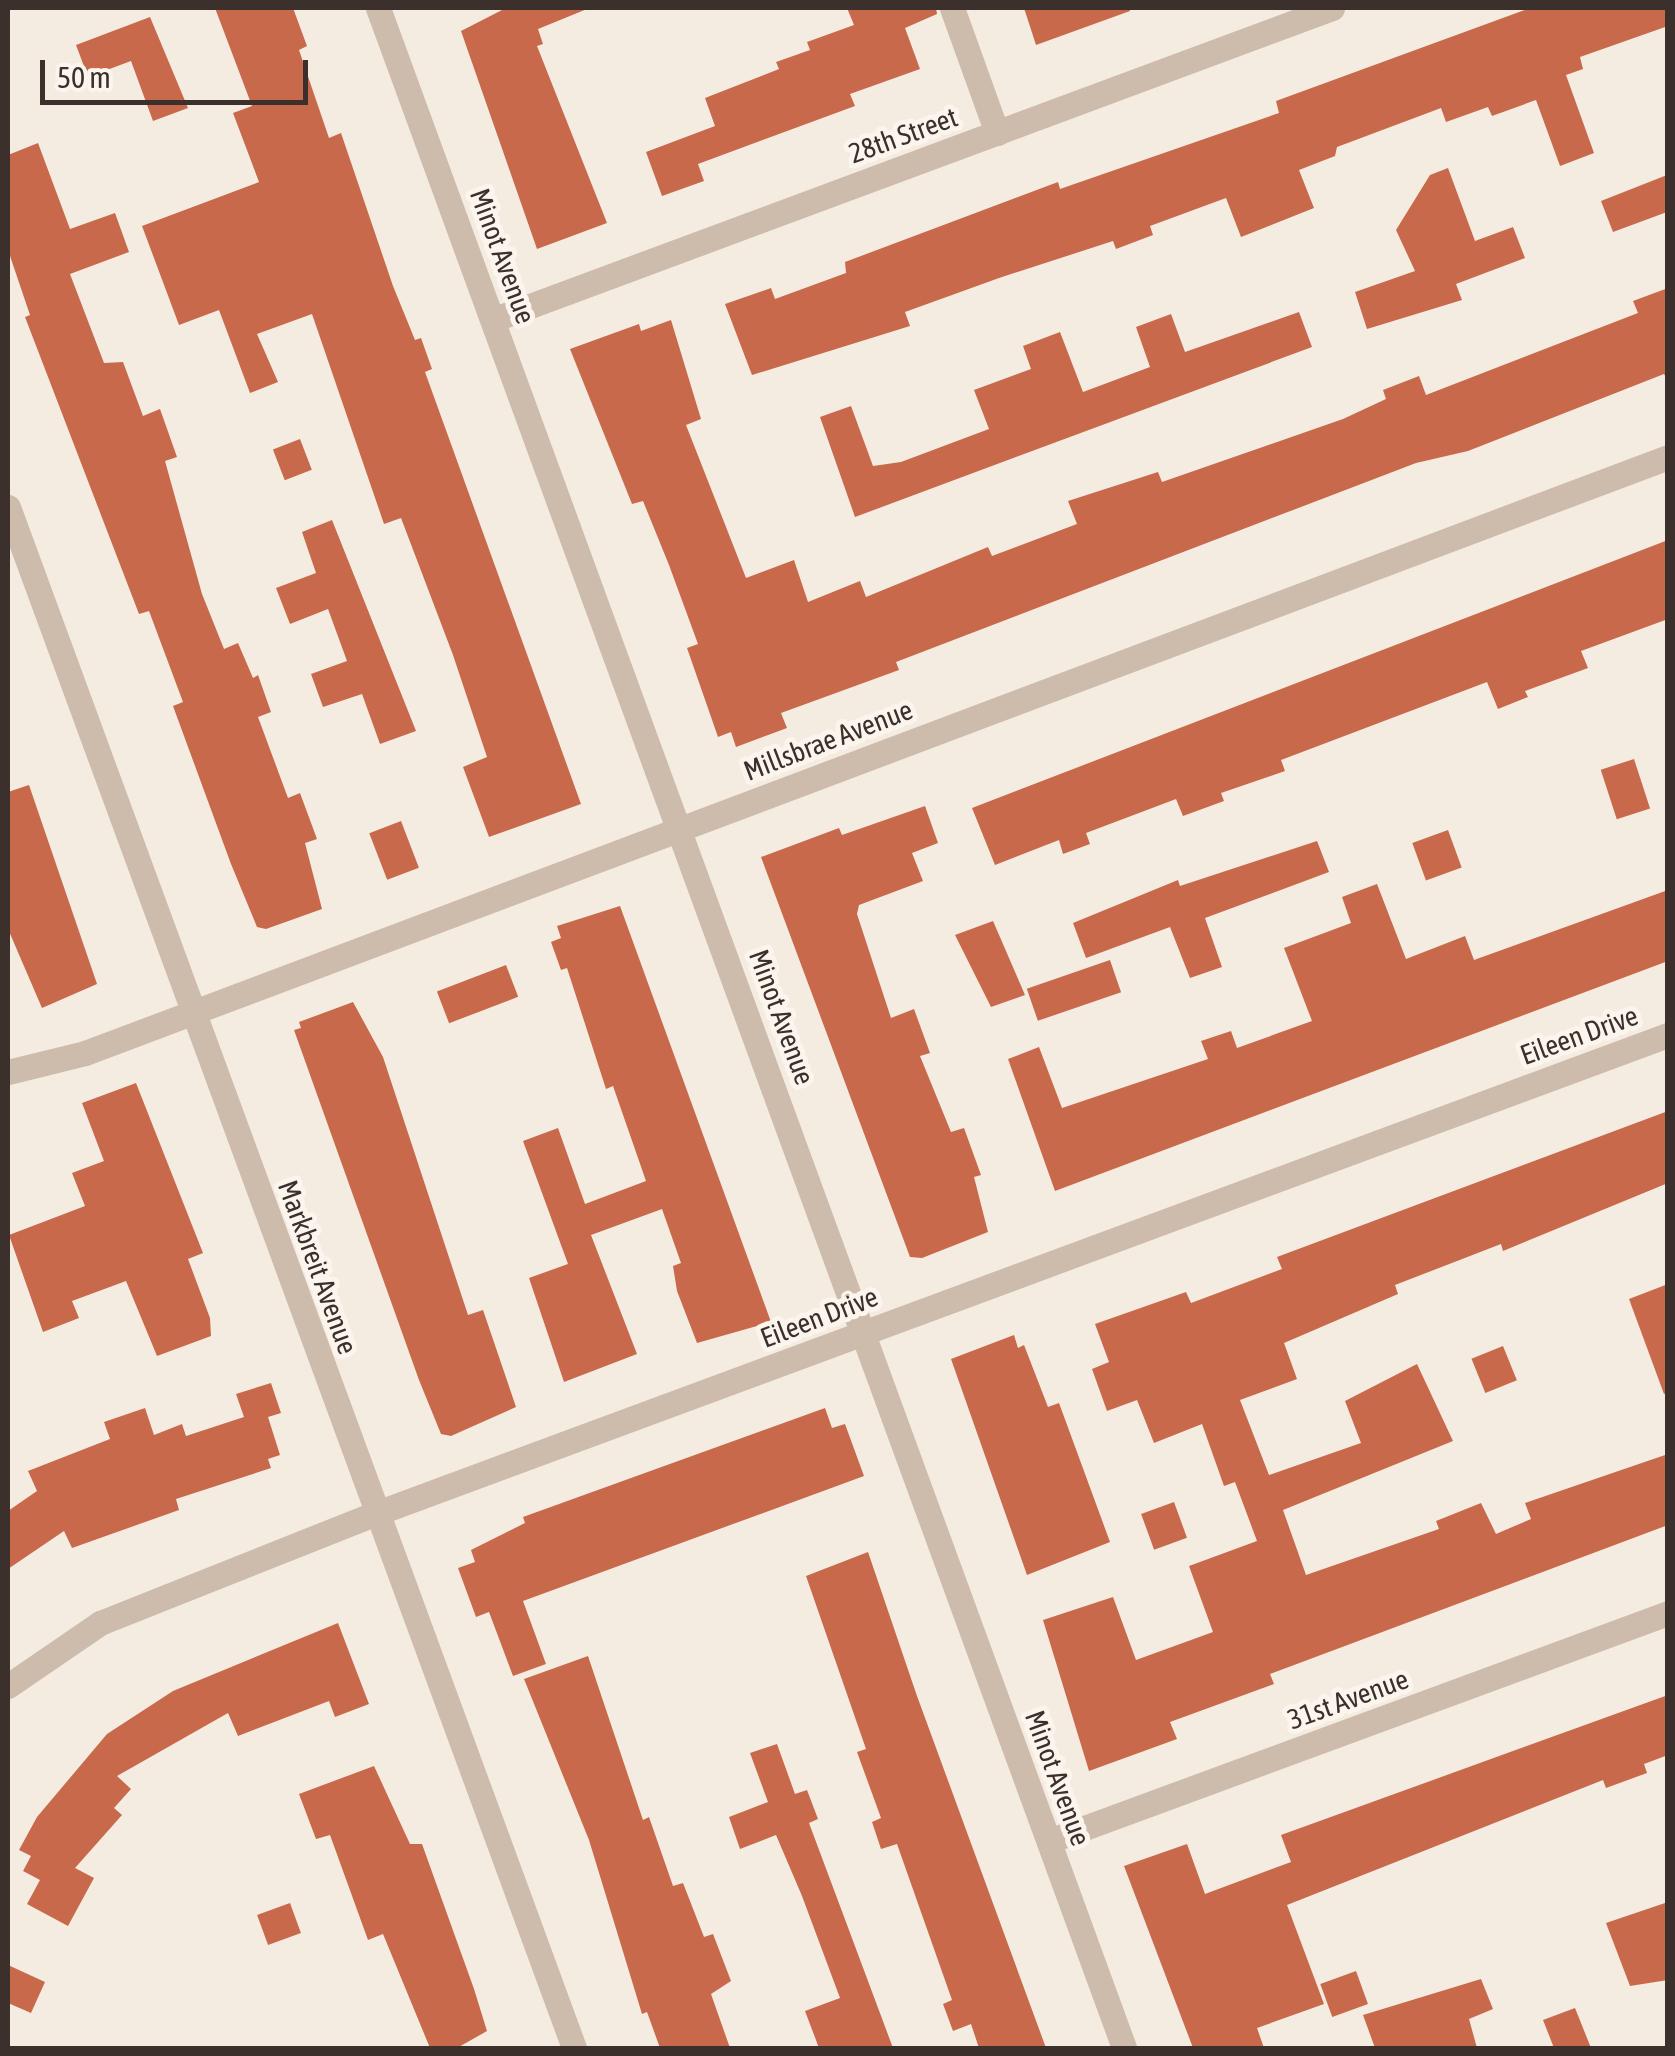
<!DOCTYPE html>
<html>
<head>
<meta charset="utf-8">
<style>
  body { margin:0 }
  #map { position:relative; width:1675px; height:2056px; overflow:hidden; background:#f4ebe1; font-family:"Asap Condensed",sans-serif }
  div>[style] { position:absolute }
  .building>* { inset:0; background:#c8694b; transform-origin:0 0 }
  .minor>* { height:25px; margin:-12.5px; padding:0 12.5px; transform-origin:12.5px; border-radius:12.5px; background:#cdbbac }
  .tertiary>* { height:25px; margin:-12.5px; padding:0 12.5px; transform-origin:12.5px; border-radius:12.5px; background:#cdbbac }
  span { translate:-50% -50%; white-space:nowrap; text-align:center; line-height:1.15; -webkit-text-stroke:10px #fbf5ee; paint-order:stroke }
  .street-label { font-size:28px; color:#3b302b }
  .frame { position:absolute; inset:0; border:10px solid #3b302b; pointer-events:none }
  .scale { position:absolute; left:40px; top:60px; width:268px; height:45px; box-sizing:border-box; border:5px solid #3b302b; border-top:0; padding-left:12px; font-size:30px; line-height:35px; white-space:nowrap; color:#3b302b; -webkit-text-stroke:8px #fbf5ee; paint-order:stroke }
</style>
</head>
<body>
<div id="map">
  <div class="building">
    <i style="clip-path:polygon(215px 8px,293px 8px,307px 46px,299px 50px,329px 138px,341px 133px,393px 286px,415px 340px,421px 338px,432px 369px,425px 372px,581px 804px,489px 837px,463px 767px,487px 757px,453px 655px,401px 518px,384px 524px,312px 314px,257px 334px,278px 382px,250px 393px,219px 310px,179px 325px,142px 226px,259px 182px,233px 113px,252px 106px)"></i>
    <i style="clip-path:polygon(506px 8px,587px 9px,538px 29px,543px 44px,537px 46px,607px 223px,537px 249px,461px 31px)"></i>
    <i style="clip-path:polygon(847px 8px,936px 8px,937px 14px,905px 28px,920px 69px,850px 94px,855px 106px,698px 164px,704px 181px,662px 196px,646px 152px,715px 126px,705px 98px,779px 69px,776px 62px,810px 50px,807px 42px,854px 25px)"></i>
    <i style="clip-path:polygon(1024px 8px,1129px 8px,1130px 11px,1036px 45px)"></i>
    <i style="clip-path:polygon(1530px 8px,1668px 8px,1668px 26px,1580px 57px,1583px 69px,1566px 75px,1594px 153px,1560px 166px,1536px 100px,1492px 116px,1488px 107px,1446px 122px,1441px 108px,1337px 147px,1335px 156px,1299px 170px,1314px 208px,1241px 237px,1226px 198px,1150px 226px,1153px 235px,1116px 249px,1113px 241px,999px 278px,905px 312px,910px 326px,752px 375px,725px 304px,771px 288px,775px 299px,846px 273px,845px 262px,1058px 182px,1060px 189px,1279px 113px,1276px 101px)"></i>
    <i style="clip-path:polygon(150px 17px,188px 108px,153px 121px,131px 61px,88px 77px,76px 45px)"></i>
    <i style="clip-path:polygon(38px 143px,70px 229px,115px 213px,129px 252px,70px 274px,104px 363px,123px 362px,143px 416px,160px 409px,177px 457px,165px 461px,202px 594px,224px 649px,238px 643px,253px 678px,258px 675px,271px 712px,258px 717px,288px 798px,300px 793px,317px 839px,305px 843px,322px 909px,266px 929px,257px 927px,231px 864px,173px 706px,183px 702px,149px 611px,139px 614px,25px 317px,30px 315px,8px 250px,8px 155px)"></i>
    <i style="clip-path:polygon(1448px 168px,1475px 241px,1513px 227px,1525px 258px,1456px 284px,1462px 300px,1367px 329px,1355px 292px,1415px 271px,1396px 230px,1430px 175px)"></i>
    <i style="clip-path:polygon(1667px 175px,1667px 212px,1613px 232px,1601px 201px)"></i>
    <i style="clip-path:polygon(1668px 288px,1668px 381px,1664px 374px,1468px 451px,1416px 463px,896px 662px,899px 670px,781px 713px,787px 728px,736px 747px,731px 732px,718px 737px,687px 648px,698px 644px,669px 565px,643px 501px,632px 504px,570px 349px,639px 324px,641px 331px,671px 320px,701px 419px,686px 425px,746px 578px,794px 560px,808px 602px,860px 581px,866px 597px,988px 547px,992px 556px,1077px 524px,1068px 501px,1158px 472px,1162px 482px,1343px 419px,1386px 399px,1383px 390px,1419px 376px,1426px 395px,1638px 313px,1633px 301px)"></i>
    <i style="clip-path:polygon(1299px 312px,1312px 347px,855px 517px,820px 417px,851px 406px,873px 466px,901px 462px,989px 429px,974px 390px,1031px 369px,1023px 346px,1060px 332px,1083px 392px,1150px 367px,1136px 327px,1171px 314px,1185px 352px)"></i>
    <i style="left:300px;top:439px;width:33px;height:29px;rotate:69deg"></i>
    <i style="clip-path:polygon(332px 520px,416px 731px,380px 744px,362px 694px,323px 707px,311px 674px,347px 661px,328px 609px,290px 624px,276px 588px,316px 573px,302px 532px)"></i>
    <i style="clip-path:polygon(1668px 540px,1668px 619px,1581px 651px,1588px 668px,1525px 691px,1528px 697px,1498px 709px,1487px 682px,1281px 760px,1285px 771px,1221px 793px,1224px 801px,1183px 816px,1176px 799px,1086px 833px,1090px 844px,1063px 854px,1059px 840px,995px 865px,972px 808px)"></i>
    <i style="left:1634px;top:759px;width:52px;height:35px;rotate:72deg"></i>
    <i style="clip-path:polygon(29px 785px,97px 984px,42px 1008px,8px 929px,8px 792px)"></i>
    <i style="clip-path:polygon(925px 806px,938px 843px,912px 853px,923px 881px,859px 905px,857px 914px,891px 1018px,914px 1009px,930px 1053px,920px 1056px,951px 1132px,964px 1128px,981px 1175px,974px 1177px,988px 1232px,922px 1258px,910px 1257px,761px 857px,839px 828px,842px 835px)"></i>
    <i style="left:401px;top:821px;width:50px;height:34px;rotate:69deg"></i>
    <i style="left:1448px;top:830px;width:40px;height:38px;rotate:70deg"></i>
    <i style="clip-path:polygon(1317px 841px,1329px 872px,1205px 918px,1222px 967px,1190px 978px,1170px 927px,1086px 958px,1073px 923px,1178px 880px,1180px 886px)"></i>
    <i style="clip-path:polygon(1377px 884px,1406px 959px,1465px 936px,1474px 960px,1668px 890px,1668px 961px,1055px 1191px,1008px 1059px,1039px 1047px,1062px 1108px,1208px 1059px,1201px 1041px,1231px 1031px,1237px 1048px,1312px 1021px,1284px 948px,1351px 923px,1342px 897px)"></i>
    <i style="clip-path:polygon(620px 906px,771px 1322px,697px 1343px,677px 1291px,673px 1266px,681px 1263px,662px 1209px,591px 1235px,637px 1354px,564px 1382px,529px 1278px,568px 1264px,523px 1141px,558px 1128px,585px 1204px,646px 1181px,613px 1086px,606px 1089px,567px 968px,561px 970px,551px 942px,561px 938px,557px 926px)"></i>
    <i style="clip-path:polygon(993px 921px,1025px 995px,991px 1007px,955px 935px)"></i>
    <i style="left:1110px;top:960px;width:34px;height:88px;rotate:71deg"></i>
    <i style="left:506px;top:965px;width:34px;height:74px;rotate:69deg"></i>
    <i style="clip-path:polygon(353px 1002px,383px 1057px,468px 1315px,483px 1310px,516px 1407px,451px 1436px,441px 1434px,419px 1380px,294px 1030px,301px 1028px,299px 1022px)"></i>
    <i style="clip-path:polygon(136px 1083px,203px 1253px,188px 1259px,210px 1318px,211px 1336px,157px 1356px,126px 1281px,72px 1301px,79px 1318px,43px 1332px,9px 1235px,85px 1206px,72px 1173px,104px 1161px,82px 1103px)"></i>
    <i style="clip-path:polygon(1668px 1111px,1668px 1183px,1503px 1251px,1501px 1244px,1395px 1285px,1398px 1294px,1284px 1343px,1297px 1379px,1240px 1400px,1269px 1475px,1361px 1443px,1345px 1401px,1417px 1364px,1453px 1441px,1283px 1510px,1306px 1575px,1439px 1529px,1436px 1521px,1481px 1503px,1496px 1534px,1531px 1519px,1525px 1503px,1668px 1454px,1668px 1525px,1270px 1674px,1274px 1684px,1170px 1722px,1177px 1739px,1089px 1771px,1043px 1620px,1113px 1597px,1136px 1660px,1213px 1632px,1189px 1566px,1257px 1541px,1235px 1482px,1224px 1486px,1202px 1424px,1154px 1443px,1137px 1400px,1107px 1411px,1092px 1369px,1109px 1362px,1095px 1324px,1186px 1292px,1191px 1303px,1282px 1269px,1277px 1257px)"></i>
    <i style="clip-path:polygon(1668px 1284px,1668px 1393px,1664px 1394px,1629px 1299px)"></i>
    <i style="clip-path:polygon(1014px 1335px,1018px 1348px,1024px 1345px,1048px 1407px,1059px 1403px,1110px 1542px,1027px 1575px,951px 1359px)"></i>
    <i style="left:1503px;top:1346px;width:37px;height:34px;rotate:68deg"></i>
    <i style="clip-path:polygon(271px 1383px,281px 1413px,268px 1417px,280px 1455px,268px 1459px,271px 1468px,176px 1499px,179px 1510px,72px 1548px,64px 1531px,8px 1569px,8px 1511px,37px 1491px,28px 1471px,110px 1439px,104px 1422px,145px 1408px,154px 1435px,182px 1424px,186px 1436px,244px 1417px,236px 1394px)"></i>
    <i style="clip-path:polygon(825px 1408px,832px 1428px,845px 1424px,864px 1476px,523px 1601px,546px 1664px,513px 1676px,489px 1612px,476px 1617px,458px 1568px,475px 1562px,471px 1550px,525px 1523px,523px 1517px)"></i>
    <i style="left:1174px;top:1502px;width:38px;height:35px;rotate:70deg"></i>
    <i style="clip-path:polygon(868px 1552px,917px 1696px,1046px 2048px,979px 2048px,971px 2024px,953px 2031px,943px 2004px,952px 2000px,897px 1844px,881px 1849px,872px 1822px,881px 1818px,857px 1752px,866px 1749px,806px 1576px)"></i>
    <i style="clip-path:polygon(338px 1623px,369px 1704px,335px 1717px,329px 1701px,238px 1736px,228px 1713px,117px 1776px,131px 1789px,114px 1808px,122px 1815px,75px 1868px,94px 1878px,68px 1926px,27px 1904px,40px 1880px,23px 1871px,31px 1856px,19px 1850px,37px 1817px,107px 1734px,173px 1691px)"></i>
    <i style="clip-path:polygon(588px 1656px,643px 1820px,649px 1817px,673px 1886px,683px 1883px,704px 1937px,713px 1934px,731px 1981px,711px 1994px,730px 2048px,660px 2048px,647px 2012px,642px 2014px,589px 1840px,524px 1679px)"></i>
    <i style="clip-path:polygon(1668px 1695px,1668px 1755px,1644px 1764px,1647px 1773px,1606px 1788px,1603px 1780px,1287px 1905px,1324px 2004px,1257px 2028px,1264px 2048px,1193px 2048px,1124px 1866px,1187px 1844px,1205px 1894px,1291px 1862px,1281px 1835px)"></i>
    <i style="clip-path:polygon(777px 1744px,795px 1794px,807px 1790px,818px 1819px,809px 1823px,893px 2048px,819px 2048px,805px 2011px,840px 1998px,802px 1896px,776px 1835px,740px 1849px,729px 1817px,768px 1802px,750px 1753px)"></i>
    <i style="clip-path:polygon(374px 1766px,410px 1844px,422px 1844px,474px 1989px,487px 2031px,457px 2048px,430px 2048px,383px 1934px,368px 1940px,330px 1835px,316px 1839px,299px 1794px)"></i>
    <i style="clip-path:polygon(1668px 1902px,1668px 1980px,1630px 1986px,1606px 1923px)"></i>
    <i style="left:290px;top:1903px;width:32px;height:35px;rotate:70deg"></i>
    <i style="clip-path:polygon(8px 1965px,45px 1982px,31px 2013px,8px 2003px)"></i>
    <i style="left:1356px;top:1971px;width:35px;height:38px;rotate:70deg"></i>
    <i style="clip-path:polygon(1481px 1979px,1493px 2009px,1469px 2019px,1477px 2048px,1375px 2048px,1363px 2015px)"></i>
    <i style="clip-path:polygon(1575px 2008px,1591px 2048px,1554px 2048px,1543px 2020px)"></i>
  </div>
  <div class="minor">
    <i style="left:378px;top:8px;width:2172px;rotate:69.91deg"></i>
    <i style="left:952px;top:8px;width:133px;rotate:70.2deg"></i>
    <i style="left:495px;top:319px;width:893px;rotate:-20.38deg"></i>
    <i style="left:8px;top:1072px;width:79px;rotate:-13.9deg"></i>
    <i style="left:85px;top:1053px;width:1691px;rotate:-20.63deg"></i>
    <i style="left:8px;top:1686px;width:112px;rotate:-34.4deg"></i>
    <i style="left:100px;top:1623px;width:298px;rotate:-21.7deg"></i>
    <i style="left:377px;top:1513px;width:1377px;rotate:-20.32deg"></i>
    <i style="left:1049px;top:1841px;width:660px;rotate:-20.22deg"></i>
  </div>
  <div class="tertiary">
    <i style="left:8px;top:507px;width:1642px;rotate:69.83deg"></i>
  </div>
  <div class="street-label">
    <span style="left:903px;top:135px;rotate:-20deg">28th Street</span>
    <span style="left:503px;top:256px;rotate:70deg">Minot Avenue</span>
    <span style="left:828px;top:740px;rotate:-21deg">Millsbrae Avenue</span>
    <span style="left:782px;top:1017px;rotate:70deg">Minot Avenue</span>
    <span style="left:1579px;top:1035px;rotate:-20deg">Eileen Drive</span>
    <span style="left:318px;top:1267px;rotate:70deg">Markbreit Avenue</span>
    <span style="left:819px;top:1317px;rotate:-21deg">Eileen Drive</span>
    <span style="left:1348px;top:1699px;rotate:-20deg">31st Avenue</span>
    <span style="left:1058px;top:1778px;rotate:70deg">Minot Avenue</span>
  </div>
  <div class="frame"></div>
  <div class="scale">50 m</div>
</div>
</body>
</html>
